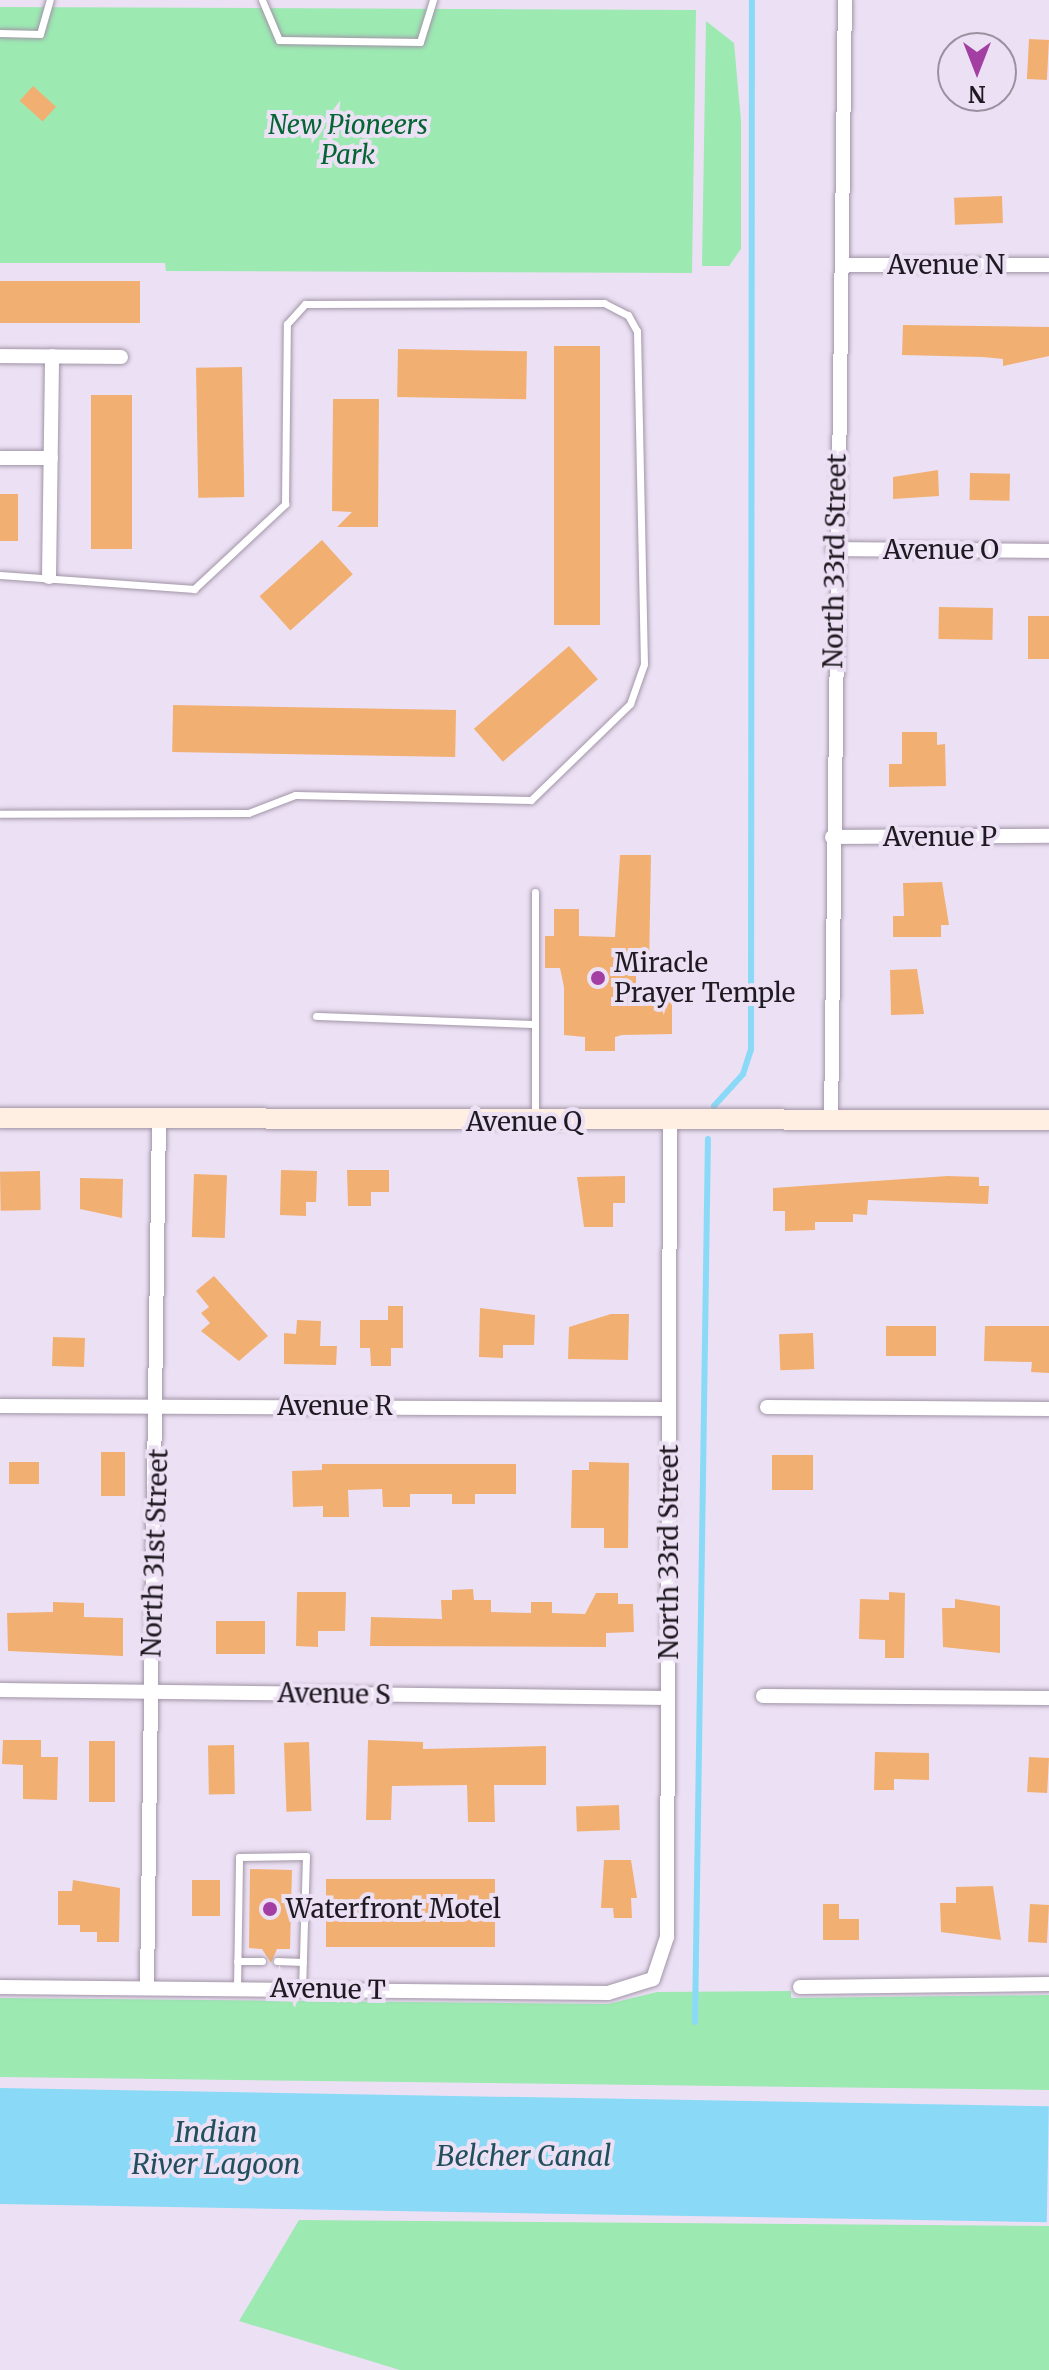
<!DOCTYPE html>
<html>
<head>
<meta charset="utf-8">
<style>
  body { margin:0 }
  #map { position:relative; width:1049px; height:2370px; overflow:hidden; background:#ece0f4; font-family:Merriweather,serif }
  div>[style] { position:absolute }
  .green>* { inset:0; background:#9ce9b2 }
  .water>* { inset:0; background:#8adaf7; transform-origin:0 0 }
  .stream>* { height:6px; margin:-3px; padding:0 3px; transform-origin:3px; border-radius:3px; background:#8adaf7 }
  .building>* { inset:0; background:#f2af72; transform-origin:0 0 }
  .roads { filter:drop-shadow(0 0 2px #a195a7) drop-shadow(0 0 2px #a195a7) }
  .lane>* { height:7px; margin:-3.5px; padding:0 3.5px; transform-origin:3.5px; border-radius:3.5px; background:#fff }
  .street>* { height:14px; margin:-7px; padding:0 7px; transform-origin:7px; border-radius:7px; background:#fff }
  .secondary>* { height:20px; margin:-10px; padding:0 10px; transform-origin:10px; border-radius:10px; background:#ffefe3 }
  .dots>* { width:22px; height:22px; translate:-50% -50%; box-sizing:border-box; border:4px solid #ece0f4; border-radius:50% }
  span { translate:-50% -50%; white-space:nowrap; text-align:center; line-height:1.15; -webkit-text-stroke:8px #ece0f4; paint-order:stroke }
  .park-label { font-size:26px; color:#056433; font-style:italic }
  .street-label { font-size:26px; color:#1f1a21 }
  .poi-label { font-size:26px; color:#1f1a21 }
  .left { translate:0 -50%; text-align:left }
  .water-label { font-size:28px; color:#214f5e; font-style:italic }
  .north { position:absolute; left:937px; top:32px; width:80px; height:80px; box-sizing:border-box; background:#ece0f4; border:2px solid #9a91a0; border-radius:50%; rotate:180deg; font-size:22px; font-weight:700; line-height:32px; text-align:center; color:#1f1a21 }
  .north::after { content:''; display:block; margin:auto; width:28px; height:36px; background:#a33ea3; clip-path:polygon(50% 0,100% 100%,50% 72%,0 100%) }
</style>
</head>
<body>
<div id="map">
  <div class="green">
    <i style="clip-path:polygon(0 7px,696px 10px,692px 273px,166px 271px,165px 263px,0 263px)"></i>
    <i style="clip-path:polygon(706px 21px,734px 43px,741px 121px,741px 249px,729px 266px,702px 266px)"></i>
    <i style="clip-path:polygon(791px 1991px,791px 1998px,1049px 1995px,1049px 2090px,0 2077px,0 1998px,608px 2004px,657px 1992px)"></i>
    <i style="clip-path:polygon(299px 2220px,1049px 2226px,1049px 2370px,400px 2370px,239px 2321px)"></i>
  </div>
  <div class="water">
    <i style="left:0;top:2088px;width:1049px;height:116px;rotate:1deg"></i>
  </div>
  <div class="stream">
    <i style="left:714px;top:1106px;width:43px;rotate:-47.8deg"></i>
    <i style="left:743px;top:1074px;width:25px;rotate:-72deg"></i>
    <i style="left:751px;top:1050px;width:1050px;rotate:-89.95deg"></i>
    <i style="left:695px;top:2022px;width:883px;rotate:-89.16deg"></i>
  </div>
  <div class="building">
    <i style="left:1029px;top:39px;width:20px;height:40px;rotate:3deg"></i>
    <i style="left:33px;top:86px;width:31px;height:20px;rotate:42deg"></i>
    <i style="left:1002px;top:196px;width:27px;height:48px;rotate:88deg"></i>
    <i style="left:0;top:281px;width:140px;height:42px"></i>
    <i style="clip-path:polygon(903px 325px,1049px 327px,1049px 356px,1003px 366px,1003px 359px,983px 357px,902px 355px)"></i>
    <i style="left:554px;top:346px;width:46px;height:279px"></i>
    <i style="left:398px;top:349px;width:129px;height:48px;rotate:1deg"></i>
    <i style="left:242px;top:367px;width:130px;height:46px;rotate:89deg"></i>
    <i style="left:91px;top:395px;width:41px;height:154px"></i>
    <i style="clip-path:polygon(333px 399px,379px 399px,378px 527px,337px 527px,352px 512px,332px 511px)"></i>
    <i style="clip-path:polygon(938px 470px,939px 496px,893px 499px,893px 477px)"></i>
    <i style="left:970px;top:473px;width:40px;height:27px;rotate:1deg"></i>
    <i style="left:0;top:494px;width:18px;height:47px"></i>
    <i style="left:322px;top:540px;width:46px;height:84px;rotate:48deg"></i>
    <i style="left:939px;top:607px;width:54px;height:32px;rotate:1deg"></i>
    <i style="left:1028px;top:616px;width:21px;height:43px"></i>
    <i style="left:569px;top:646px;width:44px;height:126px;rotate:49deg"></i>
    <i style="left:456px;top:710px;width:47px;height:283px;rotate:91deg"></i>
    <i style="clip-path:polygon(902px 732px,937px 732px,937px 745px,945px 744px,946px 786px,889px 787px,889px 764px,902px 764px)"></i>
    <i style="clip-path:polygon(620px 855px,651px 855px,649px 969px,636px 969px,636px 1002px,672px 1002px,672px 1034px,622px 1035px,615px 1037px,615px 1051px,585px 1051px,585px 1037px,564px 1035px,564px 987px,560px 968px,545px 968px,545px 936px,554px 936px,554px 909px,579px 909px,579px 936px,615px 937px)"></i>
    <i style="clip-path:polygon(942px 882px,949px 925px,941px 925px,941px 937px,893px 937px,893px 916px,904px 916px,903px 883px)"></i>
    <i style="clip-path:polygon(917px 969px,924px 1014px,891px 1015px,890px 970px)"></i>
    <i style="clip-path:polygon(281px 1170px,317px 1171px,316px 1202px,306px 1202px,306px 1216px,280px 1215px)"></i>
    <i style="clip-path:polygon(347px 1170px,389px 1170px,389px 1192px,371px 1192px,371px 1206px,348px 1206px)"></i>
    <i style="left:40px;top:1171px;width:39px;height:40px;rotate:89deg"></i>
    <i style="left:194px;top:1174px;width:33px;height:63px;rotate:2deg"></i>
    <i style="clip-path:polygon(625px 1176px,625px 1203px,613px 1203px,613px 1227px,584px 1227px,577px 1177px)"></i>
    <i style="clip-path:polygon(948px 1176px,979px 1177px,979px 1186px,989px 1186px,988px 1204px,868px 1200px,867px 1215px,853px 1214px,853px 1222px,815px 1222px,815px 1230px,785px 1231px,785px 1211px,773px 1211px,773px 1188px)"></i>
    <i style="clip-path:polygon(80px 1178px,123px 1179px,122px 1218px,80px 1209px)"></i>
    <i style="clip-path:polygon(214px 1276px,268px 1336px,239px 1361px,201px 1331px,210px 1323px,201px 1313px,209px 1307px,196px 1291px)"></i>
    <i style="clip-path:polygon(388px 1306px,403px 1306px,403px 1348px,391px 1348px,391px 1366px,371px 1366px,370px 1348px,360px 1348px,360px 1320px,388px 1320px)"></i>
    <i style="clip-path:polygon(480px 1308px,535px 1315px,534px 1345px,503px 1345px,503px 1358px,479px 1357px)"></i>
    <i style="clip-path:polygon(611px 1314px,629px 1314px,628px 1360px,568px 1359px,569px 1327px)"></i>
    <i style="clip-path:polygon(297px 1320px,321px 1321px,320px 1346px,337px 1346px,336px 1365px,284px 1364px,284px 1333px,296px 1334px)"></i>
    <i style="left:886px;top:1326px;width:50px;height:30px"></i>
    <i style="clip-path:polygon(985px 1326px,1049px 1326px,1049px 1373px,1031px 1372px,1032px 1362px,984px 1361px)"></i>
    <i style="left:813px;top:1333px;width:36px;height:34px;rotate:88deg"></i>
    <i style="left:53px;top:1337px;width:32px;height:29px;rotate:2deg"></i>
    <i style="left:101px;top:1452px;width:24px;height:44px"></i>
    <i style="left:813px;top:1455px;width:35px;height:41px;rotate:90deg"></i>
    <i style="left:39px;top:1462px;width:22px;height:30px;rotate:90deg"></i>
    <i style="clip-path:polygon(589px 1462px,629px 1463px,628px 1548px,604px 1548px,604px 1528px,571px 1528px,572px 1470px,589px 1470px)"></i>
    <i style="clip-path:polygon(322px 1464px,516px 1464px,516px 1494px,475px 1494px,475px 1504px,452px 1504px,452px 1494px,410px 1494px,410px 1507px,383px 1507px,382px 1489px,348px 1490px,349px 1517px,323px 1517px,323px 1506px,293px 1507px,292px 1471px,322px 1470px)"></i>
    <i style="clip-path:polygon(473px 1589px,474px 1600px,491px 1600px,491px 1612px,531px 1613px,531px 1602px,552px 1602px,552px 1613px,585px 1614px,596px 1593px,618px 1593px,618px 1604px,633px 1604px,634px 1632px,606px 1633px,606px 1647px,370px 1646px,371px 1617px,442px 1619px,441px 1600px,452px 1600px,452px 1590px)"></i>
    <i style="clip-path:polygon(297px 1592px,346px 1592px,345px 1631px,318px 1631px,318px 1647px,296px 1646px)"></i>
    <i style="clip-path:polygon(889px 1592px,905px 1593px,904px 1658px,885px 1658px,885px 1640px,859px 1639px,860px 1599px,889px 1600px)"></i>
    <i style="clip-path:polygon(955px 1599px,1000px 1606px,1000px 1653px,943px 1647px,942px 1608px,955px 1608px)"></i>
    <i style="clip-path:polygon(53px 1602px,84px 1603px,84px 1617px,123px 1618px,123px 1656px,8px 1651px,7px 1613px,53px 1612px)"></i>
    <i style="left:216px;top:1621px;width:49px;height:33px"></i>
    <i style="clip-path:polygon(3px 1740px,41px 1740px,41px 1757px,58px 1757px,57px 1800px,23px 1799px,23px 1765px,2px 1764px)"></i>
    <i style="clip-path:polygon(368px 1740px,423px 1742px,423px 1749px,546px 1746px,546px 1785px,494px 1785px,495px 1822px,468px 1822px,467px 1785px,392px 1786px,391px 1820px,366px 1820px)"></i>
    <i style="left:89px;top:1741px;width:26px;height:61px"></i>
    <i style="left:309px;top:1742px;width:69px;height:25px;rotate:88deg"></i>
    <i style="left:234px;top:1745px;width:49px;height:26px;rotate:89deg"></i>
    <i style="clip-path:polygon(875px 1752px,929px 1753px,929px 1780px,894px 1779px,894px 1790px,874px 1790px)"></i>
    <i style="left:1029px;top:1757px;width:20px;height:35px;rotate:3deg"></i>
    <i style="left:619px;top:1805px;width:25px;height:43px;rotate:88deg"></i>
    <i style="clip-path:polygon(604px 1860px,631px 1860px,637px 1898px,631px 1898px,632px 1918px,614px 1918px,613px 1908px,601px 1908px)"></i>
    <i style="clip-path:polygon(250px 1869px,292px 1870px,290px 1949px,277px 1949px,271px 1963px,262px 1949px,249px 1948px)"></i>
    <i style="left:326px;top:1879px;width:169px;height:68px"></i>
    <i style="clip-path:polygon(73px 1880px,120px 1888px,119px 1942px,97px 1942px,97px 1932px,80px 1932px,80px 1925px,58px 1925px,58px 1891px,72px 1891px)"></i>
    <i style="left:192px;top:1880px;width:28px;height:36px"></i>
    <i style="clip-path:polygon(993px 1886px,1001px 1940px,941px 1932px,940px 1903px,956px 1903px,956px 1887px)"></i>
    <i style="clip-path:polygon(823px 1904px,839px 1904px,839px 1919px,859px 1919px,859px 1940px,823px 1940px)"></i>
    <i style="left:1030px;top:1904px;width:19px;height:38px;rotate:3deg"></i>
  </div>
  <div class="roads">
    <div class="lane">
      <i style="left:262px;top:0;width:43px;rotate:67deg"></i>
      <i style="left:279px;top:40px;width:141px;rotate:0.8deg"></i>
      <i style="left:420px;top:42px;width:44px;rotate:-72.8deg"></i>
      <i style="left:0;top:33px;width:40px;rotate:1.4deg"></i>
      <i style="left:40px;top:34px;width:35px;rotate:-74deg"></i>
      <i style="left:0;top:575px;width:195px;rotate:4.1deg"></i>
      <i style="left:194px;top:589px;width:125px;rotate:-43deg"></i>
      <i style="left:285px;top:504px;width:180px;rotate:-89.4deg"></i>
      <i style="left:287px;top:324px;width:27px;rotate:-48deg"></i>
      <i style="left:305px;top:304px;width:299px;rotate:-0.2deg"></i>
      <i style="left:604px;top:303px;width:27px;rotate:27deg"></i>
      <i style="left:628px;top:315px;width:18px;rotate:61deg"></i>
      <i style="left:637px;top:331px;width:333px;rotate:88.8deg"></i>
      <i style="left:644px;top:664px;width:42px;rotate:109.3deg"></i>
      <i style="left:630px;top:704px;width:138px;rotate:135.9deg"></i>
      <i style="left:531px;top:800px;width:236px;rotate:-178.8deg"></i>
      <i style="left:295px;top:795px;width:50px;rotate:159deg"></i>
      <i style="left:248px;top:813px;width:248px;rotate:179.8deg"></i>
      <i style="left:535px;top:892px;width:226px;rotate:90deg"></i>
      <i style="left:316px;top:1016px;width:219px;rotate:2.1deg"></i>
      <i style="left:237px;top:1961px;width:25px"></i>
      <i style="left:277px;top:1961px;width:26px;rotate:2deg"></i>
      <i style="left:237px;top:1988px;width:131px;rotate:-89.1deg"></i>
      <i style="left:239px;top:1857px;width:67px;rotate:-0.9deg"></i>
      <i style="left:306px;top:1856px;width:133px;rotate:91.7deg"></i>
    </div>
    <div class="street">
      <i style="left:844px;top:265px;width:205px"></i>
      <i style="left:0;top:356px;width:121px;rotate:0.5deg"></i>
      <i style="left:0;top:458px;width:51px"></i>
      <i style="left:833px;top:549px;width:216px;rotate:0.5deg"></i>
      <i style="left:49px;top:577px;width:221px;rotate:-89.2deg"></i>
      <i style="left:832px;top:837px;width:217px;rotate:-0.3deg"></i>
      <i style="left:831px;top:1122px;width:1122px;rotate:-89.29deg"></i>
      <i style="left:0;top:1406px;width:669px;rotate:0.26deg"></i>
      <i style="left:767px;top:1407px;width:282px;rotate:0.4deg"></i>
      <i style="left:0;top:1690px;width:668px;rotate:0.69deg"></i>
      <i style="left:763px;top:1696px;width:286px;rotate:0.4deg"></i>
      <i style="left:147px;top:1986px;width:867px;rotate:-89.21deg"></i>
      <i style="left:0;top:1987px;width:608px;rotate:0.57deg"></i>
      <i style="left:608px;top:1993px;width:47px;rotate:-17.3deg"></i>
      <i style="left:653px;top:1979px;width:44px;rotate:-71.6deg"></i>
      <i style="left:667px;top:1937px;width:814px;rotate:-89.79deg"></i>
      <i style="left:800px;top:1987px;width:249px;rotate:-0.7deg"></i>
    </div>
    <div class="secondary">
      <i style="left:0;top:1118px;width:1049px;rotate:0.11deg"></i>
    </div>
  </div>
  <div class="dots">
    <i style="left:598px;top:978px;background:#a33ea3"></i>
    <i style="left:270px;top:1909px;background:#a33ea3"></i>
  </div>
  <div class="park-label">
    <span style="left:348px;top:140px">New Pioneers<br>Park</span>
  </div>
  <div class="street-label">
    <span style="left:946px;top:265px">Avenue N</span>
    <span style="left:941px;top:550px">Avenue O</span>
    <span style="left:835px;top:561px;rotate:-89deg">North 33rd Street</span>
    <span style="left:940px;top:837px">Avenue P</span>
    <span style="left:524px;top:1122px">Avenue Q</span>
    <span style="left:335px;top:1406px">Avenue R</span>
    <span style="left:669px;top:1552px;rotate:-90deg">North 33rd Street</span>
    <span style="left:155px;top:1553px;rotate:-88deg">North 31st Street</span>
    <span style="left:334px;top:1694px;rotate:1deg">Avenue S</span>
    <span style="left:328px;top:1989px;rotate:1deg">Avenue T</span>
  </div>
  <div class="poi-label">
    <span class="left" style="left:614px;top:978px">Miracle<br>Prayer Temple</span>
    <span class="left" style="left:286px;top:1909px">Waterfront Motel</span>
  </div>
  <div class="water-label">
    <span style="left:216px;top:2148px">Indian<br>River Lagoon</span>
    <span style="left:524px;top:2156px">Belcher Canal</span>
  </div>
  <div class="north">N</div>
</div>
</body>
</html>
